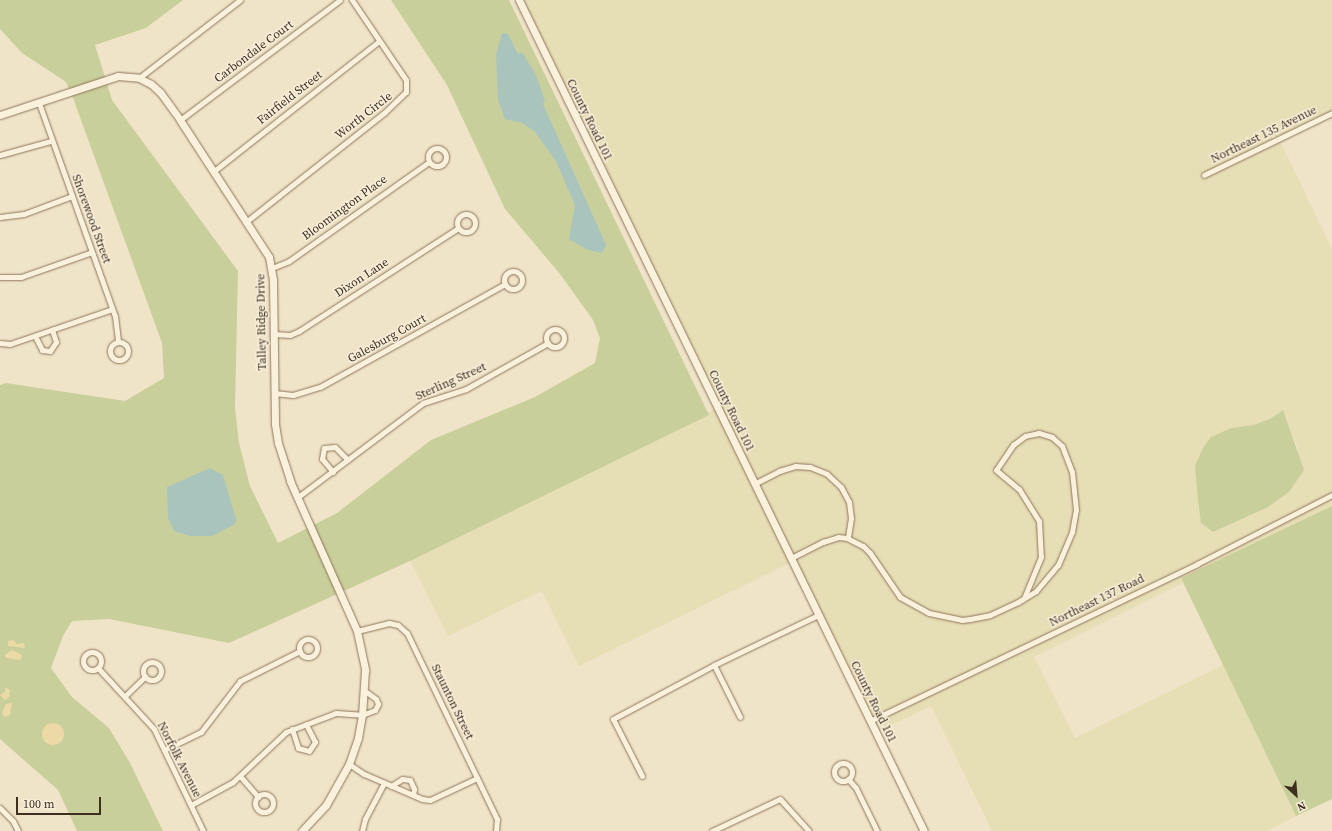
<!DOCTYPE html>
<html>
<head>
<meta charset="utf-8">
<style>
  body { margin:0 }
  #map { position:relative; width:1332px; height:831px; overflow:hidden; background:#f0e4c8; font-family:"Source Serif 4",serif }
  div>[style] { position:absolute }
  .farmland>* { inset:0; background:#e6deb5 }
  .green>* { inset:0; background:#c9cf9b }
  .sand>* { inset:0; background:#ecd9a5 }
  .round { border-radius:50% }
  .water>* { inset:0; background:#a9c4bc }
  .roads { filter:drop-shadow(0 0 1px #8d765c) drop-shadow(0 0 1px #8d765c) }
  .street>* { height:5px; margin:-2.5px; padding:0 2.5px; transform-origin:2.5px; border-radius:2.5px; background:#faf1dc }
  .street>.ring { margin:-2.5px; padding:0; box-sizing:content-box; background:none; border:5px solid #faf1dc; border-radius:50% }
  .secondary>* { height:7px; margin:-3.5px; padding:0 3.5px; transform-origin:3.5px; border-radius:3.5px; background:#faf1dc }
  span { translate:-50% -50%; white-space:nowrap; text-align:center; line-height:1.15; -webkit-text-stroke:3px #f7eed8; paint-order:stroke }
  .street-label { font-size:12px; color:#3d2e20 }
  .north { position:absolute; left:1276px; top:775px; width:40px; height:40px; -webkit-text-stroke:3px #f7eed8; paint-order:stroke; rotate:154deg; font-size:11px; font-weight:700; line-height:16px; text-align:center; color:#3d2e20 }
  .north::after { content:''; display:block; margin:auto; width:14px; height:18px; background:#3d2e20; clip-path:polygon(50% 0,100% 100%,50% 72%,0 100%) }
  .scale { position:absolute; left:16px; top:797px; width:85px; height:18px; box-sizing:border-box; border:2px solid #3d2e20; border-top:0; padding-left:5px; font-size:12px; line-height:14px; white-space:nowrap; color:#3d2e20; -webkit-text-stroke:3px #f7eed8; paint-order:stroke }
</style>
</head>
<body>
<div id="map">
  <div class="farmland">
    <i style="clip-path:polygon(evenodd,522px 0,1332px 0,1332px 112px,1279px 139px,1332px 249px,1332px 506px,1181px 578px,1183px 583px,1034px 657px,1075px 738px,1223px 665px,1296px 816px,1267px 831px,992px 831px,931px 706px,879px 731px,522px 0,1282px 410px,1298px 449px,1289px 492px,1248px 516px,1196px 465px,1231px 428px,1253px 425px,1270px 419px,1282px 410px)"></i>
    <i style="clip-path:polygon(715px 409px,790px 563px,579px 666px,542px 591px,448px 636px,409px 559px)"></i>
  </div>
  <div class="green">
    <i style="clip-path:polygon(0 0,183px 0,146px 28px,95px 45px,112px 100px,238px 271px,235px 408px,239px 443px,250px 486px,278px 543px,337px 513px,431px 440px,535px 397px,595px 363px,600px 338px,593px 320px,560px 274px,505px 209px,447px 85px,391px 0,509px 0,709px 415px,410px 561px,229px 643px,109px 619px,72px 621px,63px 636px,51px 668px,72px 697px,109px 728px,130px 763px,163px 831px,77px 831px,58px 790px,0 739px,0 385px,6px 383px,125px 401px,164px 378px,162px 343px,73px 98px,66px 82px,22px 53px,0 29px)"></i>
    <i style="clip-path:polygon(1283px 410px,1304px 470px,1289px 492px,1268px 507px,1213px 532px,1201px 523px,1198px 500px,1195px 466px,1203px 448px,1211px 437px,1231px 428px,1253px 425px,1270px 419px)"></i>
    <i style="clip-path:polygon(1332px 506px,1332px 799px,1296px 816px,1181px 578px)"></i>
  </div>
  <div class="sand">
    <i style="clip-path:polygon(13px 640px,17px 644px,24px 643px,25px 648px,8px 646px,8px 641px)"></i>
    <i style="clip-path:polygon(12px 650px,22px 655px,21px 660px,6px 658px,5px 655px)"></i>
    <i style="clip-path:polygon(5px 687px,10px 690px,9px 697px,5px 700px,0 695px,5px 692px)"></i>
    <i style="clip-path:polygon(12px 703px,10px 715px,4px 717px,2px 713px,6px 704px)"></i>
    <i class="round" style="left:42px;top:723px;width:22px;height:22px"></i>
  </div>
  <div class="water">
    <i style="clip-path:polygon(502px 33px,508px 34px,518px 54px,522px 52px,536px 75px,545px 101px,543px 104px,606px 245px,602px 253px,588px 250px,569px 239px,575px 205px,556px 161px,534px 131px,522px 123px,505px 119px,498px 100px,496px 55px)"></i>
    <i style="clip-path:polygon(210px 468px,223px 475px,236px 519px,235px 524px,212px 536px,190px 536px,174px 531px,168px 518px,167px 487px)"></i>
  </div>
  <div class="roads">
    <div class="street">
      <i style="left:139px;top:78px;width:128px;rotate:-37.7deg"></i>
      <i style="left:39px;top:103px;width:226px;rotate:70.4deg"></i>
      <i style="left:115px;top:316px;width:26px;rotate:83deg"></i>
      <i style="left:180px;top:120px;width:200px;rotate:-36.9deg"></i>
      <i class="ring" style="left:428px;top:148px;width:13px;height:13px"></i>
      <i style="left:0;top:155px;width:53px;rotate:-15.4deg"></i>
      <i style="left:214px;top:171px;width:210px;rotate:-38.2deg"></i>
      <i style="left:1204px;top:175px;width:142px;rotate:-25.8deg"></i>
      <i class="ring" style="left:457px;top:214px;width:13px;height:13px"></i>
      <i style="left:0;top:217px;width:24px;rotate:-7deg"></i>
      <i style="left:24px;top:214px;width:51px;rotate:-20.6deg"></i>
      <i style="left:247px;top:221px;width:176px;rotate:-38.3deg"></i>
      <i style="left:385px;top:112px;width:29px;rotate:-44deg"></i>
      <i style="left:406px;top:92px;width:12px;rotate:-90deg"></i>
      <i style="left:406px;top:80px;width:97px;rotate:-124deg"></i>
      <i style="left:272px;top:268px;width:18px;rotate:-22deg"></i>
      <i style="left:289px;top:261px;width:171px;rotate:-35.3deg"></i>
      <i class="ring" style="left:504px;top:271px;width:13px;height:13px"></i>
      <i style="left:0;top:277px;width:21px"></i>
      <i style="left:21px;top:277px;width:75px;rotate:-19.4deg"></i>
      <i class="ring" style="left:546px;top:329px;width:13px;height:13px"></i>
      <i style="left:274px;top:334px;width:16px;rotate:4deg"></i>
      <i style="left:290px;top:335px;width:10px;rotate:-24deg"></i>
      <i style="left:299px;top:331px;width:189px;rotate:-32.9deg"></i>
      <i style="left:35px;top:336px;width:16px;rotate:63deg"></i>
      <i style="left:42px;top:350px;width:8px;rotate:7deg"></i>
      <i style="left:50px;top:351px;width:11px;rotate:-56deg"></i>
      <i style="left:56px;top:342px;width:13px;rotate:-108deg"></i>
      <i class="ring" style="left:110px;top:342px;width:13px;height:13px"></i>
      <i style="left:0;top:343px;width:10px;rotate:6deg"></i>
      <i style="left:10px;top:344px;width:108px;rotate:-18.9deg"></i>
      <i style="left:274px;top:393px;width:19px;rotate:6deg"></i>
      <i style="left:293px;top:395px;width:28px;rotate:-17deg"></i>
      <i style="left:320px;top:387px;width:212px;rotate:-29.1deg"></i>
      <i style="left:333px;top:472px;width:17px;rotate:-130deg"></i>
      <i style="left:322px;top:459px;width:11px;rotate:-80deg"></i>
      <i style="left:324px;top:448px;width:11px;rotate:-5deg"></i>
      <i style="left:335px;top:447px;width:18px;rotate:45deg"></i>
      <i style="left:754px;top:484px;width:28px;rotate:-27deg"></i>
      <i style="left:779px;top:471px;width:17px;rotate:-17deg"></i>
      <i style="left:795px;top:466px;width:15px;rotate:4deg"></i>
      <i style="left:810px;top:467px;width:18px;rotate:22deg"></i>
      <i style="left:827px;top:474px;width:19px;rotate:43deg"></i>
      <i style="left:841px;top:487px;width:17px;rotate:62deg"></i>
      <i style="left:849px;top:502px;width:16px;rotate:83deg"></i>
      <i style="left:851px;top:518px;width:20px;rotate:99deg"></i>
      <i style="left:298px;top:497px;width:156px;rotate:-36.9deg"></i>
      <i style="left:423px;top:403px;width:45px;rotate:-18deg"></i>
      <i style="left:466px;top:389px;width:94px;rotate:-29.3deg"></i>
      <i style="left:791px;top:558px;width:36px;rotate:-27deg"></i>
      <i style="left:823px;top:542px;width:16px;rotate:-18deg"></i>
      <i style="left:838px;top:537px;width:9px;rotate:6deg"></i>
      <i style="left:847px;top:538px;width:18px;rotate:27deg"></i>
      <i style="left:863px;top:546px;width:10px;rotate:45deg"></i>
      <i style="left:870px;top:553px;width:53px;rotate:55.7deg"></i>
      <i style="left:900px;top:597px;width:33px;rotate:29deg"></i>
      <i style="left:929px;top:613px;width:34px;rotate:12deg"></i>
      <i style="left:962px;top:620px;width:8px;rotate:-7deg"></i>
      <i style="left:970px;top:619px;width:20px;rotate:-11deg"></i>
      <i style="left:990px;top:615px;width:31px;rotate:-25deg"></i>
      <i style="left:1018px;top:602px;width:21px;rotate:-31deg"></i>
      <i style="left:1036px;top:591px;width:34px;rotate:-50deg"></i>
      <i style="left:1058px;top:565px;width:36px;rotate:-67deg"></i>
      <i style="left:1072px;top:532px;width:22px;rotate:-80deg"></i>
      <i style="left:1076px;top:510px;width:38px;rotate:-96deg"></i>
      <i style="left:1072px;top:472px;width:28px;rotate:-111deg"></i>
      <i style="left:1062px;top:446px;width:13px;rotate:-138deg"></i>
      <i style="left:1052px;top:437px;width:14px;rotate:-163deg"></i>
      <i style="left:1039px;top:433px;width:14px;rotate:168deg"></i>
      <i style="left:1025px;top:436px;width:15px;rotate:143deg"></i>
      <i style="left:1013px;top:445px;width:30px;rotate:124deg"></i>
      <i style="left:996px;top:470px;width:30px;rotate:40deg"></i>
      <i style="left:1019px;top:489px;width:38px;rotate:58deg"></i>
      <i style="left:1039px;top:521px;width:36px;rotate:87deg"></i>
      <i style="left:1041px;top:557px;width:44px;rotate:112.5deg"></i>
      <i style="left:357px;top:631px;width:33px;rotate:-14deg"></i>
      <i style="left:389px;top:623px;width:9px;rotate:13deg"></i>
      <i style="left:398px;top:625px;width:12px;rotate:42deg"></i>
      <i style="left:407px;top:633px;width:207px;rotate:64.2deg"></i>
      <i style="left:497px;top:819px;width:12px;rotate:95deg"></i>
      <i class="ring" style="left:299px;top:639px;width:13px;height:13px"></i>
      <i class="ring" style="left:83px;top:652px;width:13px;height:13px"></i>
      <i class="ring" style="left:143px;top:662px;width:13px;height:13px"></i>
      <i style="left:714px;top:665px;width:58px;rotate:63.4deg"></i>
      <i style="left:98px;top:668px;width:83px;rotate:47.4deg"></i>
      <i style="left:154px;top:729px;width:113px;rotate:64.3deg"></i>
      <i style="left:125px;top:696px;width:28px;rotate:-44deg"></i>
      <i style="left:870px;top:721px;width:363px;rotate:-25.6deg"></i>
      <i style="left:1197px;top:564px;width:152px;rotate:-27.1deg"></i>
      <i style="left:292px;top:729px;width:20px;rotate:72deg"></i>
      <i style="left:298px;top:748px;width:11px;rotate:15deg"></i>
      <i style="left:309px;top:751px;width:11px;rotate:-56deg"></i>
      <i style="left:315px;top:742px;width:20px;rotate:-117deg"></i>
      <i style="left:164px;top:750px;width:41px;rotate:-25.9deg"></i>
      <i style="left:201px;top:732px;width:64px;rotate:-52.6deg"></i>
      <i style="left:240px;top:681px;width:67px;rotate:-26.6deg"></i>
      <i class="ring" style="left:834px;top:763px;width:13px;height:13px"></i>
      <i style="left:349px;top:764px;width:18px;rotate:34deg"></i>
      <i style="left:364px;top:774px;width:63px;rotate:23.3deg"></i>
      <i style="left:422px;top:799px;width:8px;rotate:7deg"></i>
      <i style="left:430px;top:800px;width:52px;rotate:-25.1deg"></i>
      <i style="left:240px;top:776px;width:28px;rotate:49deg"></i>
      <i style="left:642px;top:776px;width:64px;rotate:-117deg"></i>
      <i style="left:613px;top:719px;width:115px;rotate:-28.1deg"></i>
      <i style="left:714px;top:665px;width:115px;rotate:-25.7deg"></i>
      <i style="left:848px;top:779px;width:12px;rotate:48deg"></i>
      <i style="left:856px;top:788px;width:48px;rotate:64deg"></i>
      <i style="left:391px;top:786px;width:13px;rotate:-32deg"></i>
      <i style="left:402px;top:779px;width:8px;rotate:7deg"></i>
      <i style="left:410px;top:780px;width:10px;rotate:66deg"></i>
      <i style="left:414px;top:789px;width:6px;rotate:99deg"></i>
      <i class="ring" style="left:255px;top:794px;width:13px;height:13px"></i>
      <i style="left:191px;top:805px;width:48px;rotate:-28.7deg"></i>
      <i style="left:233px;top:782px;width:73px;rotate:-43.3deg"></i>
      <i style="left:286px;top:732px;width:53px;rotate:-20.8deg"></i>
      <i style="left:336px;top:713px;width:26px;rotate:4deg"></i>
      <i style="left:362px;top:715px;width:14px;rotate:-21deg"></i>
      <i style="left:375px;top:710px;width:7px;rotate:-63deg"></i>
      <i style="left:378px;top:704px;width:5px;rotate:-112deg"></i>
      <i style="left:376px;top:699px;width:14px;rotate:-144deg"></i>
      <i style="left:0;top:808px;width:18px;rotate:45deg"></i>
      <i style="left:13px;top:821px;width:11px;rotate:63deg"></i>
      <i style="left:362px;top:831px;width:12px;rotate:-76deg"></i>
      <i style="left:365px;top:819px;width:41px;rotate:-62.2deg"></i>
      <i style="left:712px;top:831px;width:75px;rotate:-25.2deg"></i>
      <i style="left:780px;top:799px;width:43px;rotate:47.8deg"></i>
    </div>
    <div class="secondary">
      <i style="left:519px;top:0;width:924px;rotate:64.02deg"></i>
      <i style="left:0;top:115px;width:124px;rotate:-18.3deg"></i>
      <i style="left:118px;top:76px;width:21px;rotate:5deg"></i>
      <i style="left:139px;top:78px;width:13px;rotate:27deg"></i>
      <i style="left:151px;top:84px;width:12px;rotate:42deg"></i>
      <i style="left:160px;top:92px;width:34px;rotate:54deg"></i>
      <i style="left:180px;top:120px;width:163px;rotate:57deg"></i>
      <i style="left:269px;top:257px;width:23px;rotate:80deg"></i>
      <i style="left:273px;top:280px;width:144px;rotate:89.2deg"></i>
      <i style="left:275px;top:424px;width:19px;rotate:81deg"></i>
      <i style="left:278px;top:443px;width:40px;rotate:72deg"></i>
      <i style="left:290px;top:481px;width:164px;rotate:65.9deg"></i>
      <i style="left:357px;top:631px;width:40px;rotate:78deg"></i>
      <i style="left:365px;top:670px;width:45px;rotate:93.8deg"></i>
      <i style="left:362px;top:715px;width:23px;rotate:100deg"></i>
      <i style="left:358px;top:738px;width:28px;rotate:109deg"></i>
      <i style="left:349px;top:764px;width:47px;rotate:119.3deg"></i>
      <i style="left:326px;top:805px;width:35px;rotate:133deg"></i>
    </div>
  </div>
  <div class="street-label">
    <span style="left:254px;top:52px;rotate:-37deg">Carbondale Court</span>
    <span style="left:290px;top:98px;rotate:-38deg">Fairfield Street</span>
    <span style="left:364px;top:116px;rotate:-38deg">Worth Circle</span>
    <span style="left:589px;top:120px;rotate:64deg">County Road 101</span>
    <span style="left:1264px;top:135px;rotate:-26deg">Northeast 135 Avenue</span>
    <span style="left:345px;top:208px;rotate:-36deg">Bloomington Place</span>
    <span style="left:91px;top:219px;rotate:70deg">Shorewood Street</span>
    <span style="left:362px;top:278px;rotate:-33deg">Dixon Lane</span>
    <span style="left:262px;top:322px;rotate:-91deg">Talley Ridge Drive</span>
    <span style="left:387px;top:339px;rotate:-29deg">Galesburg Court</span>
    <span style="left:451px;top:382px;rotate:-24deg">Sterling Street</span>
    <span style="left:731px;top:411px;rotate:64deg">County Road 101</span>
    <span style="left:1097px;top:601px;rotate:-26deg">Northeast 137 Road</span>
    <span style="left:452px;top:702px;rotate:64deg">Staunton Street</span>
    <span style="left:873px;top:702px;rotate:64deg">County Road 101</span>
    <span style="left:179px;top:760px;rotate:63deg">Norfolk Avenue</span>
  </div>
  <div class="north">N</div>
  <div class="scale">100 m</div>
</div>
</body>
</html>
